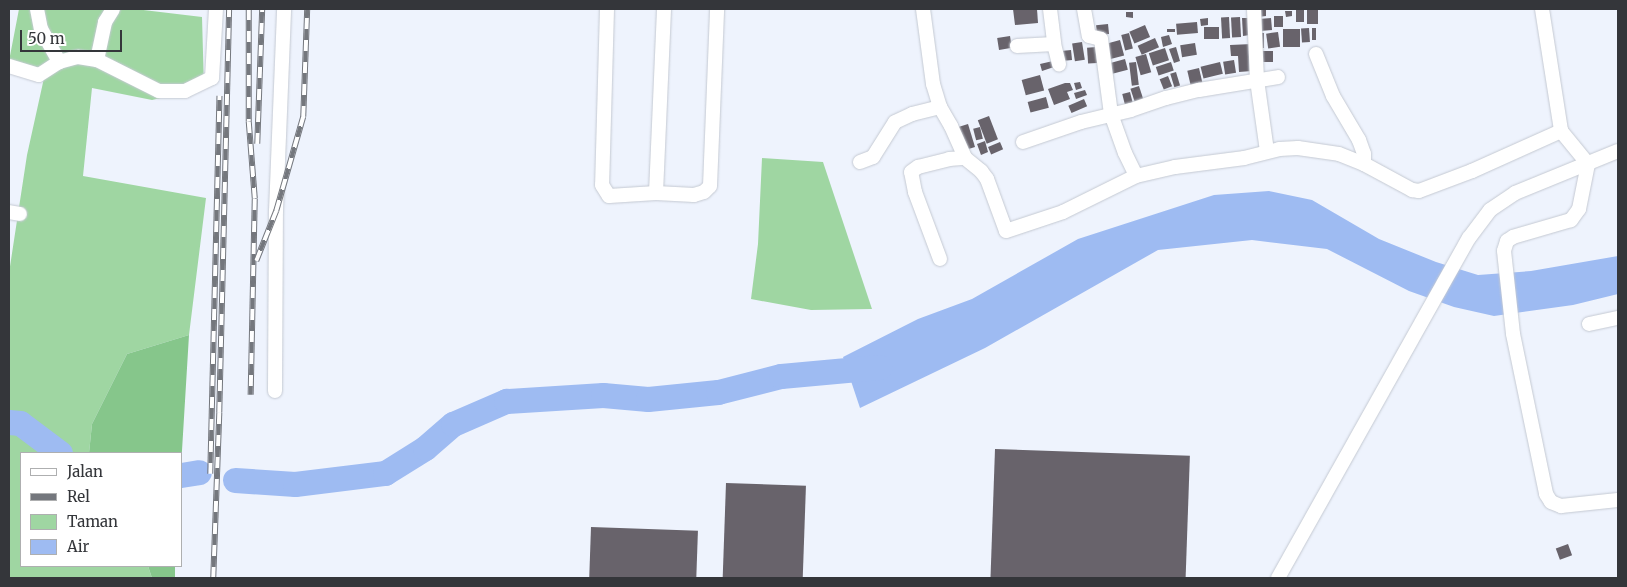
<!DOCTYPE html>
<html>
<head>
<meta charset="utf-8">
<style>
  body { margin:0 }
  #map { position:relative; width:1627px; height:587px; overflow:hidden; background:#eef3fd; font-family:Merriweather,serif }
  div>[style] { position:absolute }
  .green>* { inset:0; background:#9fd6a2 }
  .forest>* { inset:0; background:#86c68b }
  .water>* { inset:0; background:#9ebbf2 }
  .river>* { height:25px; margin:-12.5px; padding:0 12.5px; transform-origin:12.5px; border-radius:12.5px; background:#9ebbf2 }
  .building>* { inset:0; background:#68636b; transform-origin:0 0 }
  .roads { filter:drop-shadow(0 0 1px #c4c9d2) drop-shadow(0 0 1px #c4c9d2) }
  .minor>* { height:14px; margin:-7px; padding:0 7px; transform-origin:7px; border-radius:7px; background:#fff }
  .rail>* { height:5.5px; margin-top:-2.75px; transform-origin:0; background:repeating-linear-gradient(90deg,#fff 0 11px,#74777d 0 22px); box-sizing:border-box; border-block:1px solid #74777d }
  span { translate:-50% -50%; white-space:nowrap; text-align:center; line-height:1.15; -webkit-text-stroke:5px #fff; paint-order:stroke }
  .frame { position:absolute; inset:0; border:10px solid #34363a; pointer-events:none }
  .legend { position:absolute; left:20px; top:452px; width:162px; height:115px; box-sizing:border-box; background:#fff; border:1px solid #aeafb0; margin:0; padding:6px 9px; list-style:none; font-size:15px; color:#34363a }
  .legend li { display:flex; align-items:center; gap:10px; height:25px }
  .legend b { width:25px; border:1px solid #aeafb0 }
  .scale { position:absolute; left:20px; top:30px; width:102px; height:22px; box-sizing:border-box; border:2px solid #34363a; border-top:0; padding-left:6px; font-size:15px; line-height:18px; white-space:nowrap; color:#34363a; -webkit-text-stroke:4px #fff; paint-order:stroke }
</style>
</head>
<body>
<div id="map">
  <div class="green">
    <i style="clip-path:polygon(19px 9px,135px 9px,202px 17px,204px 88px,152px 100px,92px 88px,83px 176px,206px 198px,189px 335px,127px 354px,92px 424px,89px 453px,21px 453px,21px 566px,148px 566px,152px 578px,9px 578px,9px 273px,27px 155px,44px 78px,9px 61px)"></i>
    <i style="clip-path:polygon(762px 158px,823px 162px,872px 309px,811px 310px,751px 299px,758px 244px)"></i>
  </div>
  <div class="forest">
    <i style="clip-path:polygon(189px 335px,181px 467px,181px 453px,89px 453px,92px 424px,127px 354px)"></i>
    <i style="clip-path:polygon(148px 566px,175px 566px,175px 578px,152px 578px)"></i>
  </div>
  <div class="water">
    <i style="clip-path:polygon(1269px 191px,1312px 200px,1379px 239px,1436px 262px,1478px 275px,1531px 271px,1618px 256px,1618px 294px,1573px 305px,1494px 316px,1454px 307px,1409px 291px,1327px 249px,1252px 240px,1158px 250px,985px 348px,860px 408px,843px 357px,918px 319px,972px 299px,1078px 239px,1214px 195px)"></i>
  </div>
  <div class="river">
    <i style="left:9px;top:422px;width:11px;rotate:5deg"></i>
    <i style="left:20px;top:423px;width:50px;rotate:36.9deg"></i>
    <i style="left:181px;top:475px;width:18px;rotate:-9deg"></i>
    <i style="left:235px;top:480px;width:60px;rotate:3.8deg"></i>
    <i style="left:295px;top:484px;width:91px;rotate:-7deg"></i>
    <i style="left:385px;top:473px;width:47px;rotate:-32deg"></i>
    <i style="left:425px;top:448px;width:37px;rotate:-41deg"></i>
    <i style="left:453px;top:424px;width:58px;rotate:-23.5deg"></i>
    <i style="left:506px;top:401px;width:97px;rotate:-3.5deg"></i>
    <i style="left:603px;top:395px;width:45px;rotate:5.1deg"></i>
    <i style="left:648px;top:399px;width:70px;rotate:-5.7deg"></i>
    <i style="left:718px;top:392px;width:65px;rotate:-14.3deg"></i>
    <i style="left:781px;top:376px;width:99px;rotate:-5.2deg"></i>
  </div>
  <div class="building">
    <i style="clip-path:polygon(1013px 9px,1037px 9px,1038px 23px,1015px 25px)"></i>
    <i style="clip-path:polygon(1257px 9px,1266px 9px,1266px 16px,1258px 17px)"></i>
    <i style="left:1296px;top:9px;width:8px;height:13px"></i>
    <i style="left:1307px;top:9px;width:11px;height:15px"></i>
    <i style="clip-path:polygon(1285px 11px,1292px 11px,1292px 16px,1286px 17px)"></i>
    <i style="clip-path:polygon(1126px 12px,1133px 12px,1133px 18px,1126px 17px)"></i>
    <i style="left:1274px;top:16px;width:9px;height:11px"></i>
    <i style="left:1229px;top:17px;width:21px;height:8px;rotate:87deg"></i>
    <i style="left:1240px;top:17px;width:20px;height:9px;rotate:87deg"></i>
    <i style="clip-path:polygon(1208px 18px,1208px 25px,1201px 26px,1200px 19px)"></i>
    <i style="clip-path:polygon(1242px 18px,1250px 18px,1250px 35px,1243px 36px)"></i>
    <i style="left:1271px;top:18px;width:12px;height:15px;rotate:85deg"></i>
    <i style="left:1197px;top:22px;width:11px;height:21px;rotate:85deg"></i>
    <i style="left:1108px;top:24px;width:10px;height:12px;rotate:84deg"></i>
    <i style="left:1145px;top:25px;width:13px;height:17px;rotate:67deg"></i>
    <i style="left:1204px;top:27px;width:15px;height:12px"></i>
    <i style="left:1309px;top:28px;width:14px;height:8px;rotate:86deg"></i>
    <i style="left:1312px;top:28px;width:4px;height:12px"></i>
    <i style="left:1175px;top:29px;width:3px;height:8px;rotate:90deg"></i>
    <i style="left:1283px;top:29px;width:17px;height:18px"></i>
    <i style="left:1278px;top:32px;width:15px;height:12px;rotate:82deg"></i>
    <i style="left:1129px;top:33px;width:16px;height:8px;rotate:76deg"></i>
    <i style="left:1257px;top:33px;width:7px;height:15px"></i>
    <i style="clip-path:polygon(1169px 35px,1172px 44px,1163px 47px,1161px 37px)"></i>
    <i style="left:1010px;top:36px;width:12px;height:13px;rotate:81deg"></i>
    <i style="left:1155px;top:38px;width:10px;height:19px;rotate:66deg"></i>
    <i style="left:1120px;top:40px;width:16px;height:17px;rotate:75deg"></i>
    <i style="left:1082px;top:42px;width:18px;height:10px;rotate:81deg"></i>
    <i style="left:1195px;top:43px;width:12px;height:15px;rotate:81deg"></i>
    <i style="clip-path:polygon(1252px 44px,1252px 71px,1239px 72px,1238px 56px,1231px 56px,1230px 45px)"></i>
    <i style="left:1096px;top:47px;width:16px;height:9px;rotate:86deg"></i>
    <i style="clip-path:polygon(1176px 47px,1180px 61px,1174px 63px,1169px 49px)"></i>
    <i style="left:1165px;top:48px;width:13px;height:17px;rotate:72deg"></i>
    <i style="left:1071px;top:50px;width:10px;height:10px;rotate:84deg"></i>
    <i style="left:1258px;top:51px;width:15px;height:11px"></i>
    <i style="left:1146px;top:54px;width:19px;height:11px;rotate:74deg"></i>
    <i style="left:1125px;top:59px;width:11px;height:17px;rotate:75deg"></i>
    <i style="left:1234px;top:60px;width:13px;height:11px;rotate:81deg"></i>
    <i style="clip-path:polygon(1053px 61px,1054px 67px,1042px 71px,1040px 64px)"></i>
    <i style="left:1136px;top:62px;width:23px;height:7px;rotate:83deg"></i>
    <i style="left:1171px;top:62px;width:9px;height:16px;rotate:72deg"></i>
    <i style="left:1220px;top:62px;width:12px;height:20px;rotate:76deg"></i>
    <i style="left:1199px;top:68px;width:18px;height:12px;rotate:77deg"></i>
    <i style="left:1176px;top:72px;width:14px;height:6px;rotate:73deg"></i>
    <i style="left:1040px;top:75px;width:16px;height:19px;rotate:75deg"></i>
    <i style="left:1168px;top:76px;width:11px;height:9px;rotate:68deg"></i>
    <i style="clip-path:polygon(1080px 82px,1082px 88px,1076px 90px,1074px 83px)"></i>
    <i style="clip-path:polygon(1065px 83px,1070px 83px,1073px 90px,1067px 92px,1070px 99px,1054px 105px,1048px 89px)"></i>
    <i style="left:1139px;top:86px;width:19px;height:9px;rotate:72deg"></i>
    <i style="clip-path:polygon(1085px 90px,1087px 95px,1076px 99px,1074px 93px)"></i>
    <i style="left:1130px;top:92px;width:16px;height:8px;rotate:76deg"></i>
    <i style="left:1046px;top:97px;width:11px;height:19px;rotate:75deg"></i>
    <i style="left:1084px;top:99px;width:8px;height:17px;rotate:67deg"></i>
    <i style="left:989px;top:116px;width:25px;height:12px;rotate:69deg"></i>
    <i style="left:968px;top:124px;width:24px;height:10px;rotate:73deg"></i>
    <i style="left:980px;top:127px;width:12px;height:7px;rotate:76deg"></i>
    <i style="clip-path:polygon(985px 141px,988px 152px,981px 155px,977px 144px)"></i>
    <i style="left:1000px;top:142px;width:8px;height:13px;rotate:67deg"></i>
    <i style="left:995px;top:449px;width:195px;height:129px;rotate:2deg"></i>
    <i style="left:726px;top:483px;width:80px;height:95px;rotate:2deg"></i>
    <i style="left:591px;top:527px;width:107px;height:51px;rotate:2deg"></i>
    <i style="left:1568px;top:544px;width:12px;height:13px;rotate:70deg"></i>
  </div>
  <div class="roads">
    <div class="minor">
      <i style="left:37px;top:9px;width:20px;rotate:79deg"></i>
      <i style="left:41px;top:29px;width:38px;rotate:61deg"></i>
      <i style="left:607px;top:9px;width:176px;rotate:91.6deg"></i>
      <i style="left:602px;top:185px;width:13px;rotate:58deg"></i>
      <i style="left:609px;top:196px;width:47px;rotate:-3.7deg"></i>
      <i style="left:656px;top:193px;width:38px;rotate:3deg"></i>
      <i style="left:694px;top:195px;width:10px;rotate:-17deg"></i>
      <i style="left:704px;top:192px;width:8px;rotate:-45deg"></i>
      <i style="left:710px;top:186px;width:177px;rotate:-87.7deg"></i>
      <i style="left:923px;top:9px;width:76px;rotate:82.4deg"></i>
      <i style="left:933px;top:84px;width:24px;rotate:73deg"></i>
      <i style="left:940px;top:107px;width:22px;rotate:60deg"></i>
      <i style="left:951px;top:126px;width:35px;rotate:66deg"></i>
      <i style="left:965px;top:158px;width:21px;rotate:39deg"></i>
      <i style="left:981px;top:171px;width:10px;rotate:53deg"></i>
      <i style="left:987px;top:179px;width:55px;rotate:69.9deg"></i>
      <i style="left:1006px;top:231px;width:60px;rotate:-18.4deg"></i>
      <i style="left:1063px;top:212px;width:81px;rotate:-26.3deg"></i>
      <i style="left:1136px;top:176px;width:40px;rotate:-13deg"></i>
      <i style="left:1175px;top:167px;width:70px;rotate:-7.4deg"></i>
      <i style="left:1244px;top:158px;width:36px;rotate:-14deg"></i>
      <i style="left:1279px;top:149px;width:19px;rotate:-3deg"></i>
      <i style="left:1298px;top:148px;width:41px;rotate:8.3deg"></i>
      <i style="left:1339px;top:154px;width:27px;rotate:22deg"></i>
      <i style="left:1364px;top:164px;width:55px;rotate:28.4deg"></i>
      <i style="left:1412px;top:190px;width:7px;rotate:8deg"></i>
      <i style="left:1419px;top:191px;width:57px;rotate:-20.7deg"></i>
      <i style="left:1472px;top:171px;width:98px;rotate:-24.2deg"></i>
      <i style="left:1050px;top:9px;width:35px;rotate:83deg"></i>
      <i style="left:1054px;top:44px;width:21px;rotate:76deg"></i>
      <i style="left:1084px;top:9px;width:27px;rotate:80deg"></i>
      <i style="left:1089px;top:36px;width:12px;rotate:14deg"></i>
      <i style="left:1101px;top:39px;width:76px;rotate:82.4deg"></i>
      <i style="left:1111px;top:114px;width:41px;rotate:70.3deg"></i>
      <i style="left:1125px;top:153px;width:25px;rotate:64deg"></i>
      <i style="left:1254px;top:9px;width:71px;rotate:87.6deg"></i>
      <i style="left:1257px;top:80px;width:72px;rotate:82deg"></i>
      <i style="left:1542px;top:9px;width:123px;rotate:81.1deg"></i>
      <i style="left:1561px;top:131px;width:43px;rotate:50.7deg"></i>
      <i style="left:1588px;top:164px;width:46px;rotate:101.3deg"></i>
      <i style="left:1579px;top:209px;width:14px;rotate:126deg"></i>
      <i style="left:1571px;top:220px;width:60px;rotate:163.7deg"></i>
      <i style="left:1513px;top:237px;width:7px;rotate:146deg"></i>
      <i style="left:1507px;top:241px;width:10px;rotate:107deg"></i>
      <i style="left:1504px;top:251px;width:83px;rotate:83.8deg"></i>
      <i style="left:1513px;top:334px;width:163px;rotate:78.3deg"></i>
      <i style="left:1546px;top:494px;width:9px;rotate:58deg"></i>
      <i style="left:1551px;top:502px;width:11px;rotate:22deg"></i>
      <i style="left:1561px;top:506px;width:57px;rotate:-6deg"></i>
      <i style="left:1017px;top:46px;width:37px;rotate:-3deg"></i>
      <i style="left:1316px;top:54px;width:45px;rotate:68deg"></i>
      <i style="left:1333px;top:96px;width:51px;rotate:59.4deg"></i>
      <i style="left:1359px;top:140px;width:15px;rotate:70deg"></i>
      <i style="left:1364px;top:154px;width:10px;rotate:90deg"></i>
      <i style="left:97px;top:60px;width:39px;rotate:-78deg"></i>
      <i style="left:105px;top:22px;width:15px;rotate:-58deg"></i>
      <i style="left:9px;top:66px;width:31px;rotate:17deg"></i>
      <i style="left:39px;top:75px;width:24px;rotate:-33deg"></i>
      <i style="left:59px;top:62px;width:20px;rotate:-15deg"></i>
      <i style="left:78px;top:57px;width:19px;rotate:9deg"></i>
      <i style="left:97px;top:60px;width:69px;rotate:26.6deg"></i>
      <i style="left:159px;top:91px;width:26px"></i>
      <i style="left:185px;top:91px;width:30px;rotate:-26deg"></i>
      <i style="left:212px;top:78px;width:69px;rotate:-86.7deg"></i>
      <i style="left:1023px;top:142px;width:61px;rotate:-19deg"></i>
      <i style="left:1081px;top:122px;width:51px;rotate:-13.5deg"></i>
      <i style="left:1131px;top:110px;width:37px;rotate:-19deg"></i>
      <i style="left:1166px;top:98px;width:34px;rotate:-14deg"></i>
      <i style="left:1199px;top:90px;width:80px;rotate:-9.3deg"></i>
      <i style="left:860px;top:162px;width:14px;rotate:-21deg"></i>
      <i style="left:873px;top:157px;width:41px;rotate:-57.8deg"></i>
      <i style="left:895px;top:122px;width:19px;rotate:-25deg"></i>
      <i style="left:912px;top:114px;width:29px;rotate:-14deg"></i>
      <i style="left:656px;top:193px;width:184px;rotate:-87.5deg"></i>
      <i style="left:9px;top:212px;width:11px;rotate:10deg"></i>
      <i style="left:940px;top:259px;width:72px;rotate:-110.5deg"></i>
      <i style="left:915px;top:192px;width:20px;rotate:-101deg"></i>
      <i style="left:911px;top:172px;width:9px;rotate:-36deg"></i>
      <i style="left:918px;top:167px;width:32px;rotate:-14deg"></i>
      <i style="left:949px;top:159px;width:16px;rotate:-4deg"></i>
      <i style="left:1589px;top:324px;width:30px;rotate:-12deg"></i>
      <i style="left:275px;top:391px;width:180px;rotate:-89.7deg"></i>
      <i style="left:276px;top:211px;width:202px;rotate:-87.7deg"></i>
      <i style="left:1278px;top:578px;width:390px;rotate:-60.7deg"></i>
      <i style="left:1469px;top:238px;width:35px;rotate:-53deg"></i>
      <i style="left:1490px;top:210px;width:30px;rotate:-34deg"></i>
      <i style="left:1515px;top:193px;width:111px;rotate:-22.2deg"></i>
    </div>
  </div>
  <div class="rail">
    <i style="left:249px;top:9px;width:113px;rotate:90deg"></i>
    <i style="left:249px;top:122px;width:77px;rotate:85.5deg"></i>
    <i style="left:255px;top:199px;width:196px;rotate:91.2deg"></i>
    <i style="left:257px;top:144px;width:135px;rotate:-87.9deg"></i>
    <i style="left:256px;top:261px;width:54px;rotate:-68.2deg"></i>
    <i style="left:276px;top:211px;width:98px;rotate:-74deg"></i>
    <i style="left:303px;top:117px;width:108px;rotate:-87.9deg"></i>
    <i style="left:210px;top:474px;width:378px;rotate:-88.6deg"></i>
    <i style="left:213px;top:578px;width:165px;rotate:-87.9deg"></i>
    <i style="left:219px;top:413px;width:404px;rotate:-88.6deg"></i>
  </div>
  <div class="frame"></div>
  <ul class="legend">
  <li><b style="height:6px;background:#fff"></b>Jalan</li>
  <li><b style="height:6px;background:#74777d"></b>Rel</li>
  <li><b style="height:14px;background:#9fd6a2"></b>Taman</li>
  <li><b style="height:14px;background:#9ebbf2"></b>Air</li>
  </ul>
  <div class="scale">50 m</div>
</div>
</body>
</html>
